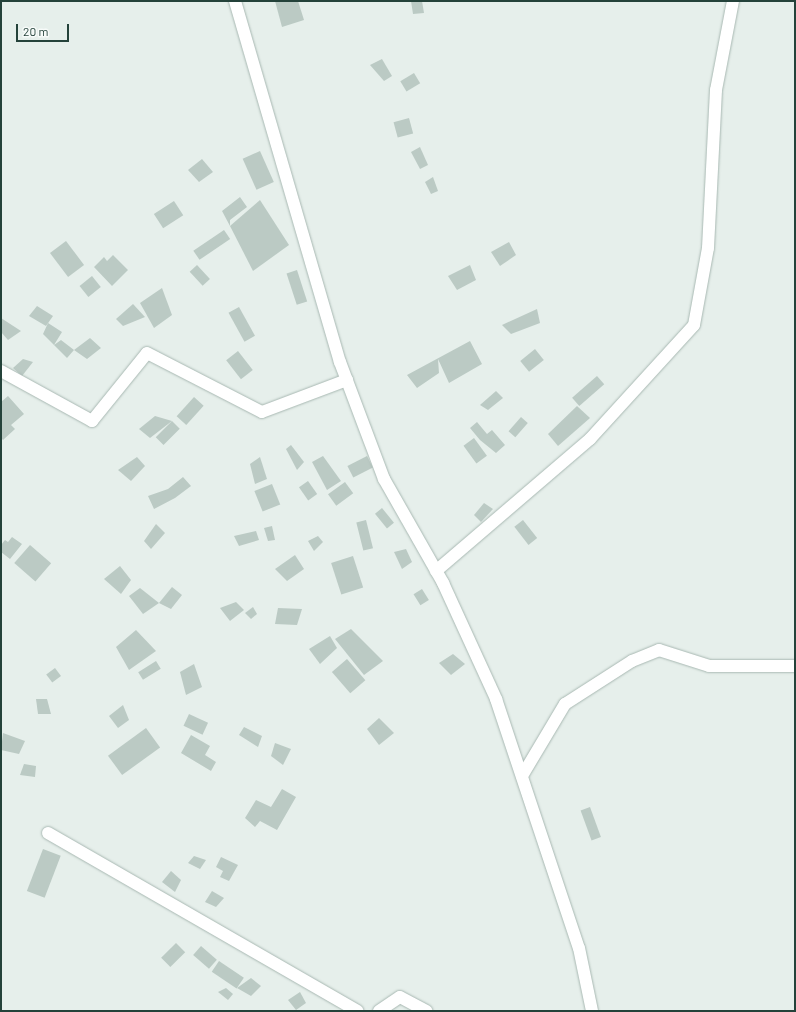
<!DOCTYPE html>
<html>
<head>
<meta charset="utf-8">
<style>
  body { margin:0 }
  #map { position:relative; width:796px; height:1012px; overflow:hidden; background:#e6efeb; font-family:Barlow,sans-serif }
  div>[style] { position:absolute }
  .building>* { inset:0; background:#bbcac4; transform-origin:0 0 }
  .roads { filter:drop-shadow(0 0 1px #a8b8b2) drop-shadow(0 0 1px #a8b8b2) }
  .minor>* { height:12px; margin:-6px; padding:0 6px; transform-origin:6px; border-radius:6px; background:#fff }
  .tertiary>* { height:12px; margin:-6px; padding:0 6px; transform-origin:6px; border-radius:6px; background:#fff }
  span { translate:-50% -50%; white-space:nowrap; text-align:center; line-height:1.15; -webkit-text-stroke:3px #f7fbf9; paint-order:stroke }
  .frame { position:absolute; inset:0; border:2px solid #24423a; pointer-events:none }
  .scale { position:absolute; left:16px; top:24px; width:53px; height:18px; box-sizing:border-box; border:2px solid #24423a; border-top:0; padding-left:5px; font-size:12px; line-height:14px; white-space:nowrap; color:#24423a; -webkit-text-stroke:3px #f7fbf9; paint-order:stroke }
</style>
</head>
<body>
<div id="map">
  <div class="building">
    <i style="clip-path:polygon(275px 1px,298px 1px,304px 20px,282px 27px)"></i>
    <i style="clip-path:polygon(411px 1px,422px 1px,424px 13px,413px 14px)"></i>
    <i style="clip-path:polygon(382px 59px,392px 76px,384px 81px,370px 65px)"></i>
    <i style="left:414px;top:73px;width:12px;height:16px;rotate:59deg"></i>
    <i style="left:409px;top:118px;width:16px;height:16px;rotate:75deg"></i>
    <i style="clip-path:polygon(420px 147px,428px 165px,420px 169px,411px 152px)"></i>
    <i style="left:260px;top:151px;width:34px;height:19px;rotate:66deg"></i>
    <i style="clip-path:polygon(202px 159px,213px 172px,199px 182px,188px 170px)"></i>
    <i style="clip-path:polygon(433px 177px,438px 191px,431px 194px,425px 182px)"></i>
    <i style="clip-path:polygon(240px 197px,247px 207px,230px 220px,230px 226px,222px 211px)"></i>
    <i style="clip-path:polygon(260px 200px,289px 245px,253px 271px,230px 226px)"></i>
    <i style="left:174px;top:201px;width:17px;height:24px;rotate:57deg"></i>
    <i style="left:224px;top:230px;width:11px;height:37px;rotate:56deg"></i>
    <i style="left:66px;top:241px;width:30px;height:20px;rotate:53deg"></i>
    <i style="clip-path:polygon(509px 242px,516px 255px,500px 266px,491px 252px)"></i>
    <i style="clip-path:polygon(113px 255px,128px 270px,112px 286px,94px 267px,104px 257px,107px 261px)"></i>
    <i style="left:197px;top:265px;width:19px;height:10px;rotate:47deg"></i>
    <i style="clip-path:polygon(470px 265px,476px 280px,457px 290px,448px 276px)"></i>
    <i style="left:297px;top:270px;width:33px;height:11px;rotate:72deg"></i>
    <i style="left:92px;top:276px;width:14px;height:16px;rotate:51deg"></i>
    <i style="clip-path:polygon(162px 288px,172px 315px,154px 328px,140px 303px)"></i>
    <i style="clip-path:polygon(133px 304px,145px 317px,123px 326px,116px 319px)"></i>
    <i style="clip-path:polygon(37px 306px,53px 316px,46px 326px,29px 316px)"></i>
    <i style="left:239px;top:307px;width:33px;height:12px;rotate:61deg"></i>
    <i style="clip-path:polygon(537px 309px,540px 323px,511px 334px,502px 325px)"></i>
    <i style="clip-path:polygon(1px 318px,21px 331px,8px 340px,1px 332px)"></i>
    <i style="clip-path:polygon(48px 323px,62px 332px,54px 345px,61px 340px,74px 350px,90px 338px,101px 348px,87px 359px,74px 350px,67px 358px,43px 334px)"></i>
    <i style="clip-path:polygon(470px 341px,482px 364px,449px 383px,438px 359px,439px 373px,417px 388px,407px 375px)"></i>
    <i style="left:535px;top:349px;width:14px;height:19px;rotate:51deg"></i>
    <i style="left:238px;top:351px;width:24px;height:15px;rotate:52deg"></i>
    <i style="clip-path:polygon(23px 359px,33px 362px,22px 376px,13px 368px)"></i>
    <i style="left:597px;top:376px;width:11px;height:33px;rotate:49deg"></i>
    <i style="clip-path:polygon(496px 391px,503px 398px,488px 410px,480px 405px)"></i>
    <i style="clip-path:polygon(8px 396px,24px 414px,11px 425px,15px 429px,3px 440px,1px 438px,1px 402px)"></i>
    <i style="left:194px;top:397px;width:13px;height:26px;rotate:42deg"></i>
    <i style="clip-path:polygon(577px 406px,590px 418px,558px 446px,548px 434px)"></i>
    <i style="clip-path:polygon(155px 416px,172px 421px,150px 438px,139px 429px)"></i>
    <i style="left:521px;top:417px;width:9px;height:19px;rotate:41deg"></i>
    <i style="left:172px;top:421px;width:11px;height:23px;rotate:45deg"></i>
    <i style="clip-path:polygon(477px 422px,487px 434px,492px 430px,505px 445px,496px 453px,480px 440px,470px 428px)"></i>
    <i style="left:474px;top:438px;width:22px;height:13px;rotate:54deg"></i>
    <i style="clip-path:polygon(291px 445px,304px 462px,297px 470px,286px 449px)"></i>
    <i style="clip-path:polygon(323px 456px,341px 481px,327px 490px,312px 462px)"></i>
    <i style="left:367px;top:456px;width:13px;height:22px;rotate:63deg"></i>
    <i style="clip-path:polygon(137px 457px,145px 466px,131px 481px,118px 470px)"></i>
    <i style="clip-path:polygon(260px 457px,267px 479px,255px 484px,250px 464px)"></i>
    <i style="clip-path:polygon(183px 477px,191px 486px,175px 498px,154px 509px,148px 496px,168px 489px)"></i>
    <i style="left:308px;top:481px;width:16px;height:11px;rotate:55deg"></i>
    <i style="left:345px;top:482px;width:14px;height:21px;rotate:54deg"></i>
    <i style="left:272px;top:484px;width:22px;height:19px;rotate:68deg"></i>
    <i style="clip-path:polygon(484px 503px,493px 509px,481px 522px,474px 515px)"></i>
    <i style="left:382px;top:508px;width:19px;height:9px;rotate:51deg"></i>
    <i style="left:366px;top:520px;width:29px;height:10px;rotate:76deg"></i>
    <i style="left:523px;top:520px;width:23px;height:11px;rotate:52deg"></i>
    <i style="clip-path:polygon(156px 524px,165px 533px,151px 549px,144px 541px)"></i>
    <i style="clip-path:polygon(272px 526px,275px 540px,268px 541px,264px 528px)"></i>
    <i style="clip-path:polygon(256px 531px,259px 540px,239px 546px,234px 536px)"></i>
    <i style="clip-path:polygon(318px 536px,323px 542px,314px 551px,308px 541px)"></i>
    <i style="clip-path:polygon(12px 537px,22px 544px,10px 559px,1px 552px,1px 545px,5px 540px,8px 542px)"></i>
    <i style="left:30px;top:545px;width:28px;height:24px;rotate:41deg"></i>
    <i style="clip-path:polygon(406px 549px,412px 562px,402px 569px,394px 552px)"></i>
    <i style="clip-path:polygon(295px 555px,304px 569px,287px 581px,275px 569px)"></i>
    <i style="left:353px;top:556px;width:33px;height:23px;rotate:72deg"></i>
    <i style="clip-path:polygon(120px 566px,131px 580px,121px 594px,104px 579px)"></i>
    <i style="clip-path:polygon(172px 587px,182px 595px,171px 609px,159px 603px)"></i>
    <i style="clip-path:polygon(140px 588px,159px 603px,143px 614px,129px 596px)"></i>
    <i style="left:422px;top:589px;width:13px;height:10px;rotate:58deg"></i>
    <i style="clip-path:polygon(236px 602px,244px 610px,230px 621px,220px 608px)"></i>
    <i style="clip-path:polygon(253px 607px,257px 614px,251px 619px,245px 613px)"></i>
    <i style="clip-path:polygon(278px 608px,302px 609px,297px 625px,275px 624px)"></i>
    <i style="clip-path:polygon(351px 629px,383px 661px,364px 675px,335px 639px)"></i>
    <i style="clip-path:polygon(136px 630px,156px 651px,129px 670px,116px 647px)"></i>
    <i style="clip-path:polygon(330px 636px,337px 648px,320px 664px,309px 649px)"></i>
    <i style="clip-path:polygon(453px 654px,465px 664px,451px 675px,439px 663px)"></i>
    <i style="left:347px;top:659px;width:28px;height:20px;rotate:49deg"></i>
    <i style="left:156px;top:661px;width:9px;height:21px;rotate:58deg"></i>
    <i style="clip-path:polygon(194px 664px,202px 687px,186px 695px,180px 672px)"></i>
    <i style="left:55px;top:668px;width:10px;height:11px;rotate:53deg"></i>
    <i style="clip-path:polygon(36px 699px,47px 699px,51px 714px,38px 714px)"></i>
    <i style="clip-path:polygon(123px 705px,129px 720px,118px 728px,109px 716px)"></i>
    <i style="left:189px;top:714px;width:21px;height:13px;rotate:25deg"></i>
    <i style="clip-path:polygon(379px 718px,394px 733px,379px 745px,367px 729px)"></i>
    <i style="clip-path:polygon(244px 727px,262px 736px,258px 747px,239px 735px)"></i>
    <i style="left:146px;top:728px;width:24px;height:47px;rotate:54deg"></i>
    <i style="clip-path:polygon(3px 733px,25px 741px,19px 754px,1px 750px)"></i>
    <i style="clip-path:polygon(191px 735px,210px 746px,205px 755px,216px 762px,211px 771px,181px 753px)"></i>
    <i style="clip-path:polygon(275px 743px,291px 749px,283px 765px,271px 756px)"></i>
    <i style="clip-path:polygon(24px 764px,36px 766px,35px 777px,20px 775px)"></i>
    <i style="clip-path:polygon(282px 789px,296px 797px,277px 830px,260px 821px,255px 827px,245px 818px,256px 800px,271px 807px)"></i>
    <i style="left:590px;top:807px;width:32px;height:10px;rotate:70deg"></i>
    <i style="left:43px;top:849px;width:19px;height:45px;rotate:21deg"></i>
    <i style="clip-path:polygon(194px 856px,206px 860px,200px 869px,188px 863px)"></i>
    <i style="clip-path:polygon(221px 857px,238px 865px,229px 881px,220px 877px,223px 871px,216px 867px)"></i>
    <i style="clip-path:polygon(171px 871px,181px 880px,175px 892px,162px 882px)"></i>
    <i style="clip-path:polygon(212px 891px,224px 898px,216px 907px,205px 902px)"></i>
    <i style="left:176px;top:943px;width:13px;height:21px;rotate:45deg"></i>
    <i style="left:201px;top:946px;width:21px;height:12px;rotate:41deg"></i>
    <i style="left:219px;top:961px;width:30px;height:13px;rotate:34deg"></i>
    <i style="clip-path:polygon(251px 978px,261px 986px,251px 996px,237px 988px)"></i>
    <i style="clip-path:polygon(226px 988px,233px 994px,228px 1000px,218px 992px)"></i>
    <i style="clip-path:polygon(300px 992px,306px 1003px,296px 1010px,288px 1000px)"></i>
  </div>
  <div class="roads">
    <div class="minor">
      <i style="left:1px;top:371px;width:104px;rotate:28.8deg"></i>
      <i style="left:92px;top:421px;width:87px;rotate:-51deg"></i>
      <i style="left:147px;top:353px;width:129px;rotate:27.2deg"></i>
      <i style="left:262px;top:412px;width:91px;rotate:-20.6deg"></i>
      <i style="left:436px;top:571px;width:203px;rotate:-40.6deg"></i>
      <i style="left:590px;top:439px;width:154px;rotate:-47.6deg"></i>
      <i style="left:694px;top:325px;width:78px;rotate:-79.7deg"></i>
      <i style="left:708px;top:248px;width:158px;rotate:-87.1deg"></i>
      <i style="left:716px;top:90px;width:91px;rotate:-79.2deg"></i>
      <i style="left:522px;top:776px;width:84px;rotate:-59.2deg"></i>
      <i style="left:565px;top:704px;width:80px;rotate:-32.7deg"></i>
      <i style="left:632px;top:661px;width:29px;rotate:-22deg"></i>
      <i style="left:659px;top:650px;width:52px;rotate:17.7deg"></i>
      <i style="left:709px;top:666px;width:86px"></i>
      <i style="left:48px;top:833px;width:357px;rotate:29.9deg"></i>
      <i style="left:379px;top:1011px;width:25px;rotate:-34deg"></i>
      <i style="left:400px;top:997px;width:30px;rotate:28deg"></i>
    </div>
    <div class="tertiary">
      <i style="left:235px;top:1px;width:376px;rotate:73.8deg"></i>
      <i style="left:340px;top:362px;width:125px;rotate:69.4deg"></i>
      <i style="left:384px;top:479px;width:120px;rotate:60.4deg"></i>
      <i style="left:443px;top:583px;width:128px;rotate:65.4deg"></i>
      <i style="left:496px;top:699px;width:262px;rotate:71.6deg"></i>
      <i style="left:579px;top:948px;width:64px;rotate:78.3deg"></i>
    </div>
  </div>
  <div class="frame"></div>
  <div class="scale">20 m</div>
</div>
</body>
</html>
